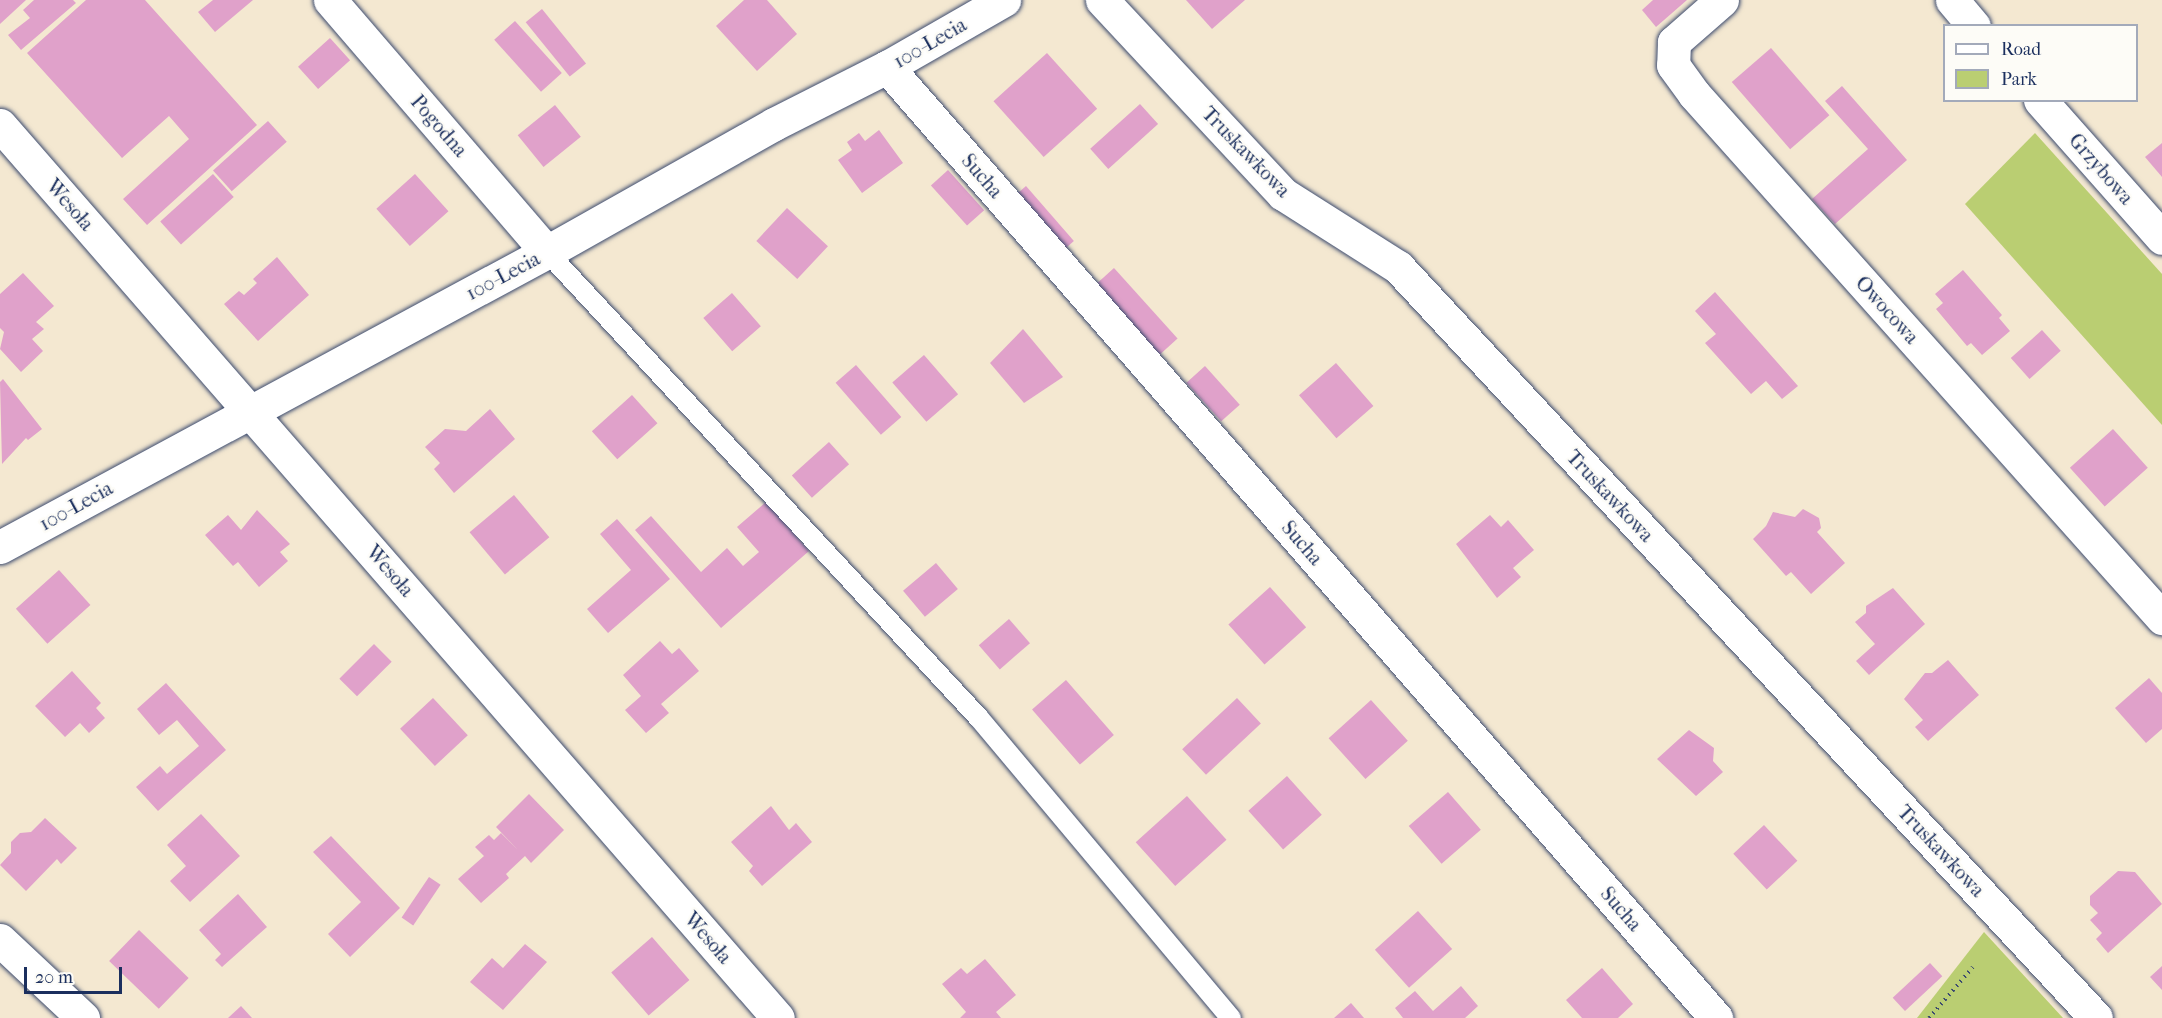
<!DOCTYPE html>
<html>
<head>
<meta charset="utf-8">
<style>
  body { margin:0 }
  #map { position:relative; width:2162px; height:1018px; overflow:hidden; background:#f4e8d1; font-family:"IM FELL French Canon",serif }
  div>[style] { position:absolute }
  .green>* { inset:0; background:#bace72 }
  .building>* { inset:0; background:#e0a1ca; transform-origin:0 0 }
  .path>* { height:4px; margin-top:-2px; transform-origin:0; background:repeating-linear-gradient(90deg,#3c4b6f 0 1.5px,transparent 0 6px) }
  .roads { filter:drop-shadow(0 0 2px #3c4b6f) drop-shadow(0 0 2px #3c4b6f) }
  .lane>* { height:20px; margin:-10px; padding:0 10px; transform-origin:10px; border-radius:10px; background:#fff }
  .street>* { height:33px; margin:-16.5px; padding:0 16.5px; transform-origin:16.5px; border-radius:16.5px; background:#fff }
  .secondary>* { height:33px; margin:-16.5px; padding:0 16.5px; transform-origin:16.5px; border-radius:16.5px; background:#fff }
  span { translate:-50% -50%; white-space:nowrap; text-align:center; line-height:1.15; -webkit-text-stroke:5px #fdfcf7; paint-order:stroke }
  .street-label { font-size:20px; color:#1b2f5e }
  .legend { position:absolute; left:1943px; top:24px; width:195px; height:78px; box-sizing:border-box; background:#fdfcf7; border:2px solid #a3aaba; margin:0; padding:8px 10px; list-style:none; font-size:18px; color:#1b2f5e }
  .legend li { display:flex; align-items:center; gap:12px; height:30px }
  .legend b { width:30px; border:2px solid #a3aaba }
  .scale { position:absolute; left:24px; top:967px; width:98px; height:27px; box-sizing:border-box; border:3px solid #1b2f5e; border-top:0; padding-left:8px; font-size:18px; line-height:21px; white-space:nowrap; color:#1b2f5e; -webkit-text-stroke:4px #fdfcf7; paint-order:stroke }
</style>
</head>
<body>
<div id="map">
  <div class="green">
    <i style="clip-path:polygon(2035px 133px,2162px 274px,2162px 425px,1965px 204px)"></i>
    <i style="clip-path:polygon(1984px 932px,2063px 1018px,1917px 1018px)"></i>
  </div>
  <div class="building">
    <i style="clip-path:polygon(0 0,26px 0,0 24px)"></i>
    <i style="clip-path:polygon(34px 0,73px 0,76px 3px,21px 50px,8px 35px,30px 18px,23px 10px)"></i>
    <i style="clip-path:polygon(86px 0,145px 0,257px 125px,147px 225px,123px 199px,189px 139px,169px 116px,122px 158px,27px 53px)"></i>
    <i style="clip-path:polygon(213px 0,253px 0,215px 32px,198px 12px)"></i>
    <i style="clip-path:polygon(744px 0,767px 0,797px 34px,757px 71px,716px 26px)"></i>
    <i style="clip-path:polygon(1186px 0,1245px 0,1212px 29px)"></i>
    <i style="clip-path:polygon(1653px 0,1687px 0,1656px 27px,1642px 10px)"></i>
    <i style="left:542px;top:9px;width:70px;height:21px;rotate:51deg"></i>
    <i style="left:515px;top:21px;width:70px;height:28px;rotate:48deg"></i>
    <i style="left:330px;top:38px;width:30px;height:43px;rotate:48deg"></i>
    <i style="left:1771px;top:48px;width:89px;height:52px;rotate:49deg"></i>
    <i style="left:1047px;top:53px;width:75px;height:72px;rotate:48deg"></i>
    <i style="clip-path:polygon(1842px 86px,1907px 160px,1835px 224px,1812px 199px,1868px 149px,1825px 101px)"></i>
    <i style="left:1140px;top:104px;width:27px;height:67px;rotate:48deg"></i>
    <i style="left:555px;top:105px;width:41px;height:48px;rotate:51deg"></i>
    <i style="left:268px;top:121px;width:28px;height:74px;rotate:48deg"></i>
    <i style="clip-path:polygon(879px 130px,903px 163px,862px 193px,838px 160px,852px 150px,847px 142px,859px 133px,865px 141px)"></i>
    <i style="clip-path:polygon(2162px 143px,2162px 177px,2145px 157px)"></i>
    <i style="left:948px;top:170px;width:54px;height:23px;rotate:48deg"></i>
    <i style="left:213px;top:174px;width:31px;height:71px;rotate:48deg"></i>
    <i style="left:415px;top:174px;width:50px;height:52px;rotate:48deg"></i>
    <i style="left:1026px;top:186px;width:73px;height:23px;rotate:49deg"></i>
    <i style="left:787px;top:208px;width:56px;height:45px;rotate:43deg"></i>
    <i style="clip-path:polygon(277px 257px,309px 295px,258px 341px,224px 304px,239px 291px,244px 295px,257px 283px,253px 279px)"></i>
    <i style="left:1114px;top:268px;width:95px;height:35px;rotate:48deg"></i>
    <i style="clip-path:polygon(1963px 270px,2002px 315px,1999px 318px,2010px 331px,1982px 355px,1971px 343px,1967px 346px,1936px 309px,1943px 303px,1935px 294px)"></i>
    <i style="clip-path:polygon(23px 273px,54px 306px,36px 322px,44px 329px,32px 339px,43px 351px,21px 372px,0 349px,4px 332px,0 328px,0 294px)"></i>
    <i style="clip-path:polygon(1715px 292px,1798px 386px,1782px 399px,1766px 381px,1751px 394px,1705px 343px,1716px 334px,1695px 311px)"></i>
    <i style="left:732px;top:293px;width:44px;height:38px;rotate:49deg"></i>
    <i style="clip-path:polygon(1023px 329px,1063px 377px,1024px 403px,990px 363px)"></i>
    <i style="left:2042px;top:330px;width:28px;height:42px;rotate:48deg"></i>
    <i style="left:924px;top:355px;width:52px;height:42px;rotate:49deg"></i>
    <i style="left:1336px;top:363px;width:57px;height:49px;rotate:49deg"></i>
    <i style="left:856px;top:365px;width:69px;height:27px;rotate:49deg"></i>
    <i style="left:1205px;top:366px;width:52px;height:25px;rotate:48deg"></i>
    <i style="clip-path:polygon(3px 379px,42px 429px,28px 440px,26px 438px,2px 464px,0 382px)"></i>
    <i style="left:632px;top:395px;width:38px;height:54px;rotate:48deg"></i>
    <i style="clip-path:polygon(490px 409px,515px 439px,454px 493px,434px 469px,440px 463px,425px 447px,445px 429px,466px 431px)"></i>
    <i style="left:2113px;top:429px;width:52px;height:58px;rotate:48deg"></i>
    <i style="left:829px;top:442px;width:30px;height:50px;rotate:48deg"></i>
    <i style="left:514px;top:495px;width:55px;height:58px;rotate:50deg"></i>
    <i style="clip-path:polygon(766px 502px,809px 551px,721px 628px,635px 530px,651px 516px,701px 572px,727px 548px,743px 566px,759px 552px,737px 527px)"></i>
    <i style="clip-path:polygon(1803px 509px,1819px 518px,1821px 528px,1817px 532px,1845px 563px,1811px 594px,1791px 572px,1786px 576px,1753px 539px,1766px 526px,1773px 512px,1795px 517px)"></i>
    <i style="clip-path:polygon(257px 510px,290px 544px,280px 552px,288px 561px,259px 587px,238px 562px,233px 566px,205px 535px,228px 515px,241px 530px)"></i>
    <i style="clip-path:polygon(1490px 515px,1501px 527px,1508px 520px,1534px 550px,1513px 568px,1521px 577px,1497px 598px,1456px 544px)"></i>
    <i style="clip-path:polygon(617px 519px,670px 579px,608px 633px,587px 609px,631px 570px,600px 534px)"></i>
    <i style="left:936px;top:563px;width:34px;height:43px;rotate:50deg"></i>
    <i style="left:59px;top:570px;width:47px;height:58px;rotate:48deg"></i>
    <i style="left:1270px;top:587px;width:54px;height:56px;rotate:48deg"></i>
    <i style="clip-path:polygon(1893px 588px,1925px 624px,1869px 675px,1856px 661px,1875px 644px,1855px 622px,1866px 613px,1866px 606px)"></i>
    <i style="left:1009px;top:619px;width:32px;height:40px;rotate:49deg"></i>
    <i style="clip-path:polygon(660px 641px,672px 654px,679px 648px,699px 671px,661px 704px,669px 713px,646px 733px,625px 710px,641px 696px,623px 675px)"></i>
    <i style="left:374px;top:644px;width:25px;height:49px;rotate:45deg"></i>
    <i style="clip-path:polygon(1948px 660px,1979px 695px,1928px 741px,1915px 727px,1923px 720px,1904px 699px,1925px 673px,1932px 673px)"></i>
    <i style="clip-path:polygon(72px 671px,101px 703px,96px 708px,105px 718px,89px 733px,80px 723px,65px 737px,35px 706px)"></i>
    <i style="clip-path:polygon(2149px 678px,2162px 693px,2162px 729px,2146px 743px,2115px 708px)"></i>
    <i style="left:1066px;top:680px;width:73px;height:45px;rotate:49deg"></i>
    <i style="clip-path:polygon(166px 683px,226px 750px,158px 811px,136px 787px,160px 766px,167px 774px,199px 746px,177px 720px,159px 735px,137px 709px)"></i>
    <i style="left:433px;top:698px;width:51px;height:45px;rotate:47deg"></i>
    <i style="left:1237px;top:698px;width:35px;height:75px;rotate:47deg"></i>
    <i style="left:1371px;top:700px;width:55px;height:57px;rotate:48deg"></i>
    <i style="clip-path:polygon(1689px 730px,1714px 748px,1713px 761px,1723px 772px,1696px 796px,1657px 759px)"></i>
    <i style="left:1287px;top:776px;width:52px;height:52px;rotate:48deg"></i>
    <i style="left:1448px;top:792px;width:50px;height:52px;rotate:49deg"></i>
    <i style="clip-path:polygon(529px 794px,564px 830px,531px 863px,525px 856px,506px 874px,509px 878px,481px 903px,458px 879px,484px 856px,475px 847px,489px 835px,494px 840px,501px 833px,517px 849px,496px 827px)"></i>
    <i style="left:1187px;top:796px;width:59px;height:69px;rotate:48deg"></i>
    <i style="clip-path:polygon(771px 806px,789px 830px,796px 823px,812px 842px,762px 886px,749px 871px,753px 866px,731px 842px)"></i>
    <i style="clip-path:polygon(201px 814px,240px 856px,190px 902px,170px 881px,186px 866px,167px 845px)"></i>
    <i style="clip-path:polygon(45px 818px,77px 848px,61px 864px,57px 859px,26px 891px,0 865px,11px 853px,11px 842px,20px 833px,31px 832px)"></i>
    <i style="left:1764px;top:825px;width:49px;height:42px;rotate:47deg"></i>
    <i style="clip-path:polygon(331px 836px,400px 908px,350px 957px,328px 934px,361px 902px,313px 852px)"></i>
    <i style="clip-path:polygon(2118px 871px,2135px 872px,2162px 904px,2108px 953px,2096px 939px,2102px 933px,2090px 920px,2098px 913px,2090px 905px,2090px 896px)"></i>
    <i style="left:429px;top:877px;width:14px;height:49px;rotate:34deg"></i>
    <i style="clip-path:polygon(238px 894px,267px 927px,222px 967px,215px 960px,221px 954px,199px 930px)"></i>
    <i style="left:1418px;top:911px;width:51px;height:58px;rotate:48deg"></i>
    <i style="left:139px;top:930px;width:69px;height:43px;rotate:44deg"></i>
    <i style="left:652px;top:937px;width:57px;height:54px;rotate:49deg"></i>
    <i style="clip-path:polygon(525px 944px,547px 962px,503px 1010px,470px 982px,492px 958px,503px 968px)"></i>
    <i style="clip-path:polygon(985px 959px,1016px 995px,996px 1012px,1001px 1018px,960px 1018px,966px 1012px,942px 984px,961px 968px,967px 974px)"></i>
    <i style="left:1930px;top:963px;width:18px;height:51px;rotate:47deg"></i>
    <i style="clip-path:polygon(2162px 966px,2162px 990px,2150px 977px)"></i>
    <i style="clip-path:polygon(1602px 968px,1633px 1004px,1618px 1018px,1582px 1018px,1566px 1000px)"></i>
    <i style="clip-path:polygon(1461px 986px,1478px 1006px,1465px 1018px,1403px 1018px,1395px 1008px,1415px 991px,1433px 1011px)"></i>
    <i style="clip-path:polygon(1351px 1003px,1364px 1018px,1334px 1018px)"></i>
    <i style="clip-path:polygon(241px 1006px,252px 1018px,228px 1018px)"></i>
  </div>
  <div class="path">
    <i style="left:1929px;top:1018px;width:67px;rotate:-49.2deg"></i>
  </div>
  <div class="roads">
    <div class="lane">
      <i style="left:547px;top:252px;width:635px;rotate:47.17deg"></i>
      <i style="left:979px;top:718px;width:392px;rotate:50deg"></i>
    </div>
    <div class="street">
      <i style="left:330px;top:0;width:333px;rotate:49.3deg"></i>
      <i style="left:1102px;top:0;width:265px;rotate:47deg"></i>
      <i style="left:1283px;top:194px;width:136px;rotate:32.4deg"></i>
      <i style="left:1398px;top:267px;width:1025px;rotate:47.09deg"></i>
      <i style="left:1722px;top:0;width:64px;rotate:138.8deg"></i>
      <i style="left:1674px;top:42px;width:23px;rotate:92deg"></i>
      <i style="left:1673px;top:65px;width:36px;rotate:54deg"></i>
      <i style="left:1694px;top:94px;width:703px;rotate:48.23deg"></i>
      <i style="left:1952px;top:0;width:34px;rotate:50deg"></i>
      <i style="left:887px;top:67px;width:1262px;rotate:48.92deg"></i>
      <i style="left:2040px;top:100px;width:184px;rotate:48.5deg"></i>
      <i style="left:0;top:125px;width:1184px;rotate:48.94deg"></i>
      <i style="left:0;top:940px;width:114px;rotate:43.2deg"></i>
    </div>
    <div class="secondary">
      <i style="left:0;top:547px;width:621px;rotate:-28.34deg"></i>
      <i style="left:547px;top:252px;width:261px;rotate:-29.4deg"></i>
      <i style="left:774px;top:124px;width:127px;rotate:-26.8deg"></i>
      <i style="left:887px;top:67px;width:135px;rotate:-29.8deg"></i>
    </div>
  </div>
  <div class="street-label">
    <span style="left:930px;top:43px;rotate:-30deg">100-Lecia</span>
    <span style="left:439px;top:126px;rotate:49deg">Pogodna</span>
    <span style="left:1246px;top:152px;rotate:46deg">Truskawkowa</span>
    <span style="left:2101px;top:169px;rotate:49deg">Grzybowa</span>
    <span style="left:982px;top:176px;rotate:49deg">Sucha</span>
    <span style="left:70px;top:205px;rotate:49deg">Wesoła</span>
    <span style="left:503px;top:276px;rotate:-28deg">100-Lecia</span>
    <span style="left:1887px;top:310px;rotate:48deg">Owocowa</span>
    <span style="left:1610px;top:496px;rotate:47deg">Truskawkowa</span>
    <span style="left:76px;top:506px;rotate:-29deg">100-Lecia</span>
    <span style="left:1302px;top:543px;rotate:49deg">Sucha</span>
    <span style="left:390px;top:571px;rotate:49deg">Wesoła</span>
    <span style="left:1941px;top:851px;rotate:47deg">Truskawkowa</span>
    <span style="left:1621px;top:909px;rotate:49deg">Sucha</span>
    <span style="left:708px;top:938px;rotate:49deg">Wesoła</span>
  </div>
  <ul class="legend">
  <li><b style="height:8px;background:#fff"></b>Road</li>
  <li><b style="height:16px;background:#bace72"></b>Park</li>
  </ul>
  <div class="scale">20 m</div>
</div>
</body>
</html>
